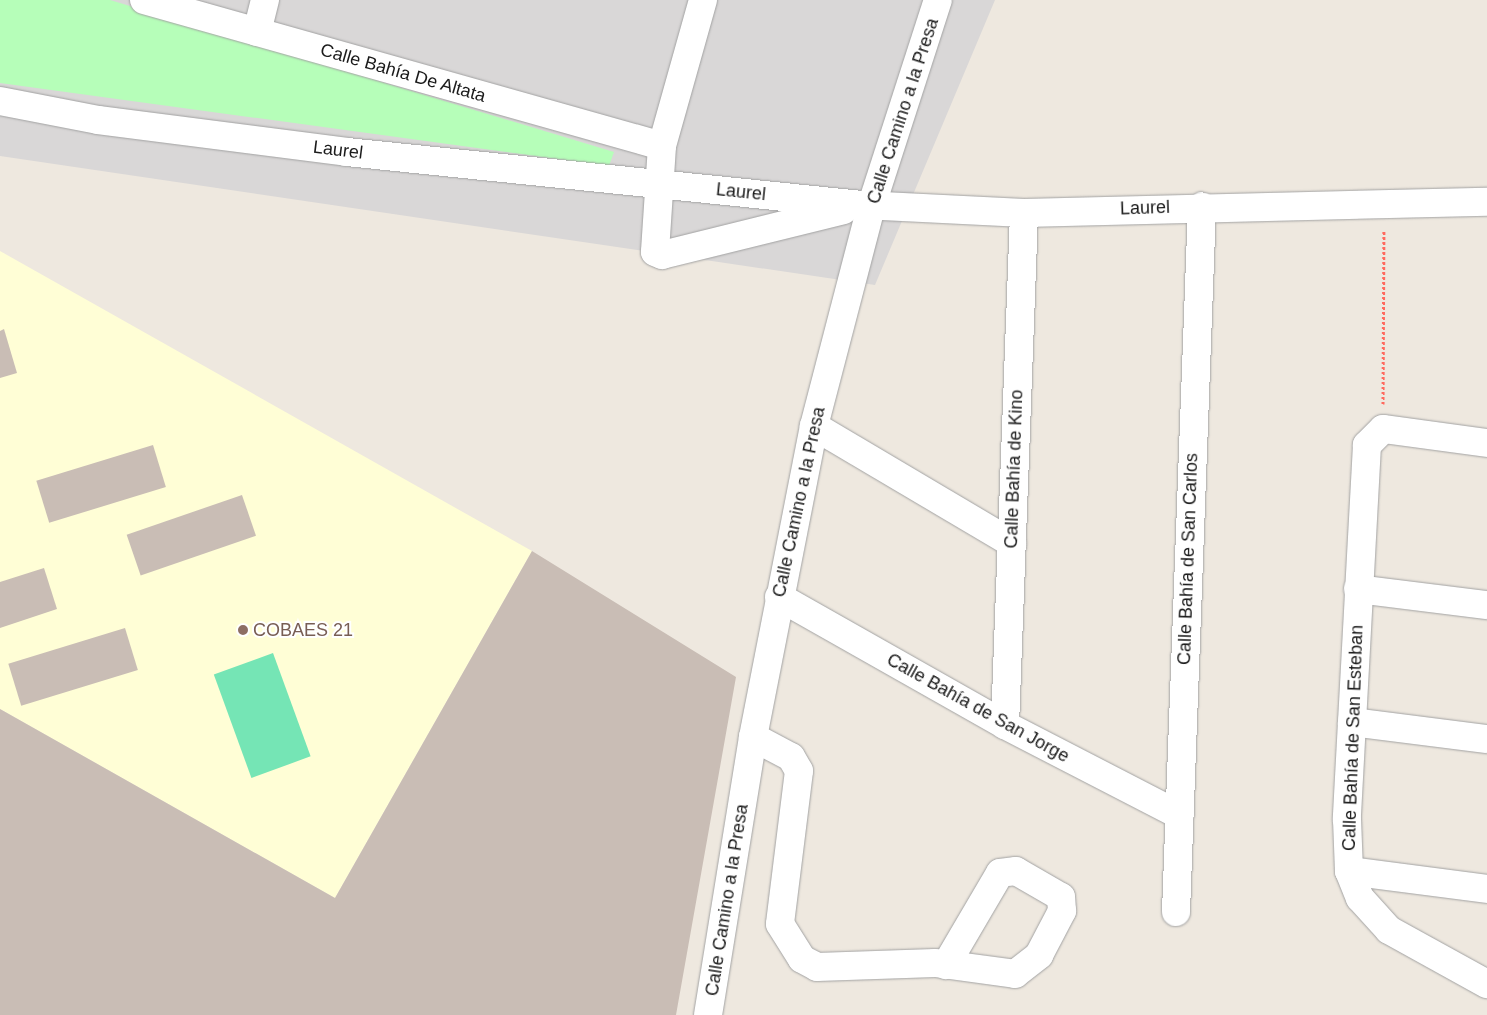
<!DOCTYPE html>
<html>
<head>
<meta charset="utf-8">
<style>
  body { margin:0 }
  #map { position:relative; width:1487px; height:1015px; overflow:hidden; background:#eee8df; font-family:Helvetica,sans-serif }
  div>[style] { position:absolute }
  .residential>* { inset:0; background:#d9d7d7 }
  .education>* { inset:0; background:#fffed6 }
  .park>* { inset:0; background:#b6feb9 }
  .pitch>* { inset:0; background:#75e5b5; transform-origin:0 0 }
  .building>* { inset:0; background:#c9bdb5; transform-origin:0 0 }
  .path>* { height:3px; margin-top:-1.5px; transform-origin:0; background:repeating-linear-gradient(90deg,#ff695e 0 2.5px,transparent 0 5px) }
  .roads { filter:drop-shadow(0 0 1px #a2a2a2) drop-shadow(0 0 1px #a2a2a2) }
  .minor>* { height:28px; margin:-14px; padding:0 14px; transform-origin:14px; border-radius:14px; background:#fff }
  .dots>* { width:14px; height:14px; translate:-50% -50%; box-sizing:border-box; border:2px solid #fff; border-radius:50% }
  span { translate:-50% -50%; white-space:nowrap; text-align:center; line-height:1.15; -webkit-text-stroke:4px #fff; paint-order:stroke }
  .street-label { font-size:18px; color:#1b1b1b }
  .education-label { font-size:18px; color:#785e54 }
  .left { translate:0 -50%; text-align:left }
</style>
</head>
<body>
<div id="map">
  <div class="residential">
    <i style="clip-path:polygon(0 0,995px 0,875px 285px,0 156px)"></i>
  </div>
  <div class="education">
    <i style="clip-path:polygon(0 251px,532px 551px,335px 898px,0 709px)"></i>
  </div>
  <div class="park">
    <i style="clip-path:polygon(0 0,110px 0,614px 152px,609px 166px,0 83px)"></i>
  </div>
  <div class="pitch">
    <i style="left:273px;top:653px;width:110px;height:63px;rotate:70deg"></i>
  </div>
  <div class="building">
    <i style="clip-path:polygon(4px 329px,17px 373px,0 378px,0 331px)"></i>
    <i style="left:153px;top:445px;width:44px;height:122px;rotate:73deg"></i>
    <i style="left:242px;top:495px;width:43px;height:122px;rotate:71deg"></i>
    <i style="clip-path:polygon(532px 551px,736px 677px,676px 1015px,0 1015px,0 709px,335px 898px)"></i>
    <i style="clip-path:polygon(44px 568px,57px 609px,0 628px,0 582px)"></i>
    <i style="left:125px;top:628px;width:44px;height:122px;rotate:73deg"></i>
  </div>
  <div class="path">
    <i style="left:1383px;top:404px;width:174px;rotate:-89.7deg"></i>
  </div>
  <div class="roads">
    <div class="minor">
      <i style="left:144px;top:0;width:538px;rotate:15.74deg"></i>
      <i style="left:703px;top:0;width:152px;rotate:105.7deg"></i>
      <i style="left:662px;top:146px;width:106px;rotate:93.8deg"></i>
      <i style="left:655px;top:252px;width:8px;rotate:23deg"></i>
      <i style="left:662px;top:255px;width:187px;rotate:-13.9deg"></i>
      <i style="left:257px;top:32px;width:33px;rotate:-76deg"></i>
      <i style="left:0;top:101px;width:100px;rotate:11deg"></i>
      <i style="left:98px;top:120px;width:251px;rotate:7.3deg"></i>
      <i style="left:347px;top:152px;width:518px;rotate:5.88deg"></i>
      <i style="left:862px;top:205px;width:162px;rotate:2.8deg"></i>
      <i style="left:1024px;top:213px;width:463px;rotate:-1.4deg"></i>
      <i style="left:814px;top:426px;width:230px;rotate:30.6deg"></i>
      <i style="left:1487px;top:443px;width:105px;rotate:-172.3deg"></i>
      <i style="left:1383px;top:429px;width:23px;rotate:135deg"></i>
      <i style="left:1367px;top:445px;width:375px;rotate:93.1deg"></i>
      <i style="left:1347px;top:819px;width:52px;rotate:87.8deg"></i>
      <i style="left:1349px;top:871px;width:29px;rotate:68deg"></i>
      <i style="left:1360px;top:898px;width:43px;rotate:47.8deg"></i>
      <i style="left:1389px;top:930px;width:112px;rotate:28.9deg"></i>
      <i style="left:1358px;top:589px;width:130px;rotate:7.1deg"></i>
      <i style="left:779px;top:597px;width:260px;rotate:29.5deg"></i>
      <i style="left:1005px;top:725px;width:196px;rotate:27.3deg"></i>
      <i style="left:1352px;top:722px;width:136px;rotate:7.2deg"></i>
      <i style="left:1005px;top:725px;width:512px;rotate:-87.87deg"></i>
      <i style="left:753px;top:737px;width:43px;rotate:27.8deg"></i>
      <i style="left:791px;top:757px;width:16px;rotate:60deg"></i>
      <i style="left:799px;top:771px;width:154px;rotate:97.1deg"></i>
      <i style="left:780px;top:924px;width:41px;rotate:57.8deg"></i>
      <i style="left:802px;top:959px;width:17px;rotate:28deg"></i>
      <i style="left:817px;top:967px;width:118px;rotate:-1.9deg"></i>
      <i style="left:935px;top:963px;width:81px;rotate:7.8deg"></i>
      <i style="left:1015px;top:974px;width:31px;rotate:-38deg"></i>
      <i style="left:1039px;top:955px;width:50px;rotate:-62.4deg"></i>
      <i style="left:1062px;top:911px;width:14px;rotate:-94deg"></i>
      <i style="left:1061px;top:897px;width:52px;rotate:-150deg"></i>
      <i style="left:1016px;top:871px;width:16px;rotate:173deg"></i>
      <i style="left:1000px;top:873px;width:107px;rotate:120.4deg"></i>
      <i style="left:1349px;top:871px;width:139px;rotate:7.4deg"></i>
      <i style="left:1176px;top:912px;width:706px;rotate:-87.89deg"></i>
      <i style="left:708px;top:1015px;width:282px;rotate:-80.8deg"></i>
      <i style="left:753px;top:737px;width:317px;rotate:-78.9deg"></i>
      <i style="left:814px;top:426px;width:229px;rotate:-75.4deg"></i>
      <i style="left:872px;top:204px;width:214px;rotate:-72.1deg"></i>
    </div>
  </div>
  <div class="dots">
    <i style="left:243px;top:630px;background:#8d6e63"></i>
  </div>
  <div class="street-label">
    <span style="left:403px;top:73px;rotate:16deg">Calle Bahía De Altata</span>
    <span style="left:903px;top:111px;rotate:-72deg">Calle Camino a la Presa</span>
    <span style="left:338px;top:150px;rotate:7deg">Laurel</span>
    <span style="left:741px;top:192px;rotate:6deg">Laurel</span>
    <span style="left:1145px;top:208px;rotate:-2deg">Laurel</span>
    <span style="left:1014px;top:469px;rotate:-88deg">Calle Bahía de Kino</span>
    <span style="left:799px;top:502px;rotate:-78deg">Calle Camino a la Presa</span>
    <span style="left:1188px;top:559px;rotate:-88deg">Calle Bahía de San Carlos</span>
    <span style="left:978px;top:708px;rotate:29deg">Calle Bahía de San Jorge</span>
    <span style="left:1353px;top:738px;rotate:-88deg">Calle Bahía de San Esteban</span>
    <span style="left:727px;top:900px;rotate:-81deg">Calle Camino a la Presa</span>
  </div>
  <div class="education-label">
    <span class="left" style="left:253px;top:630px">COBAES 21</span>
  </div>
</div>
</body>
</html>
